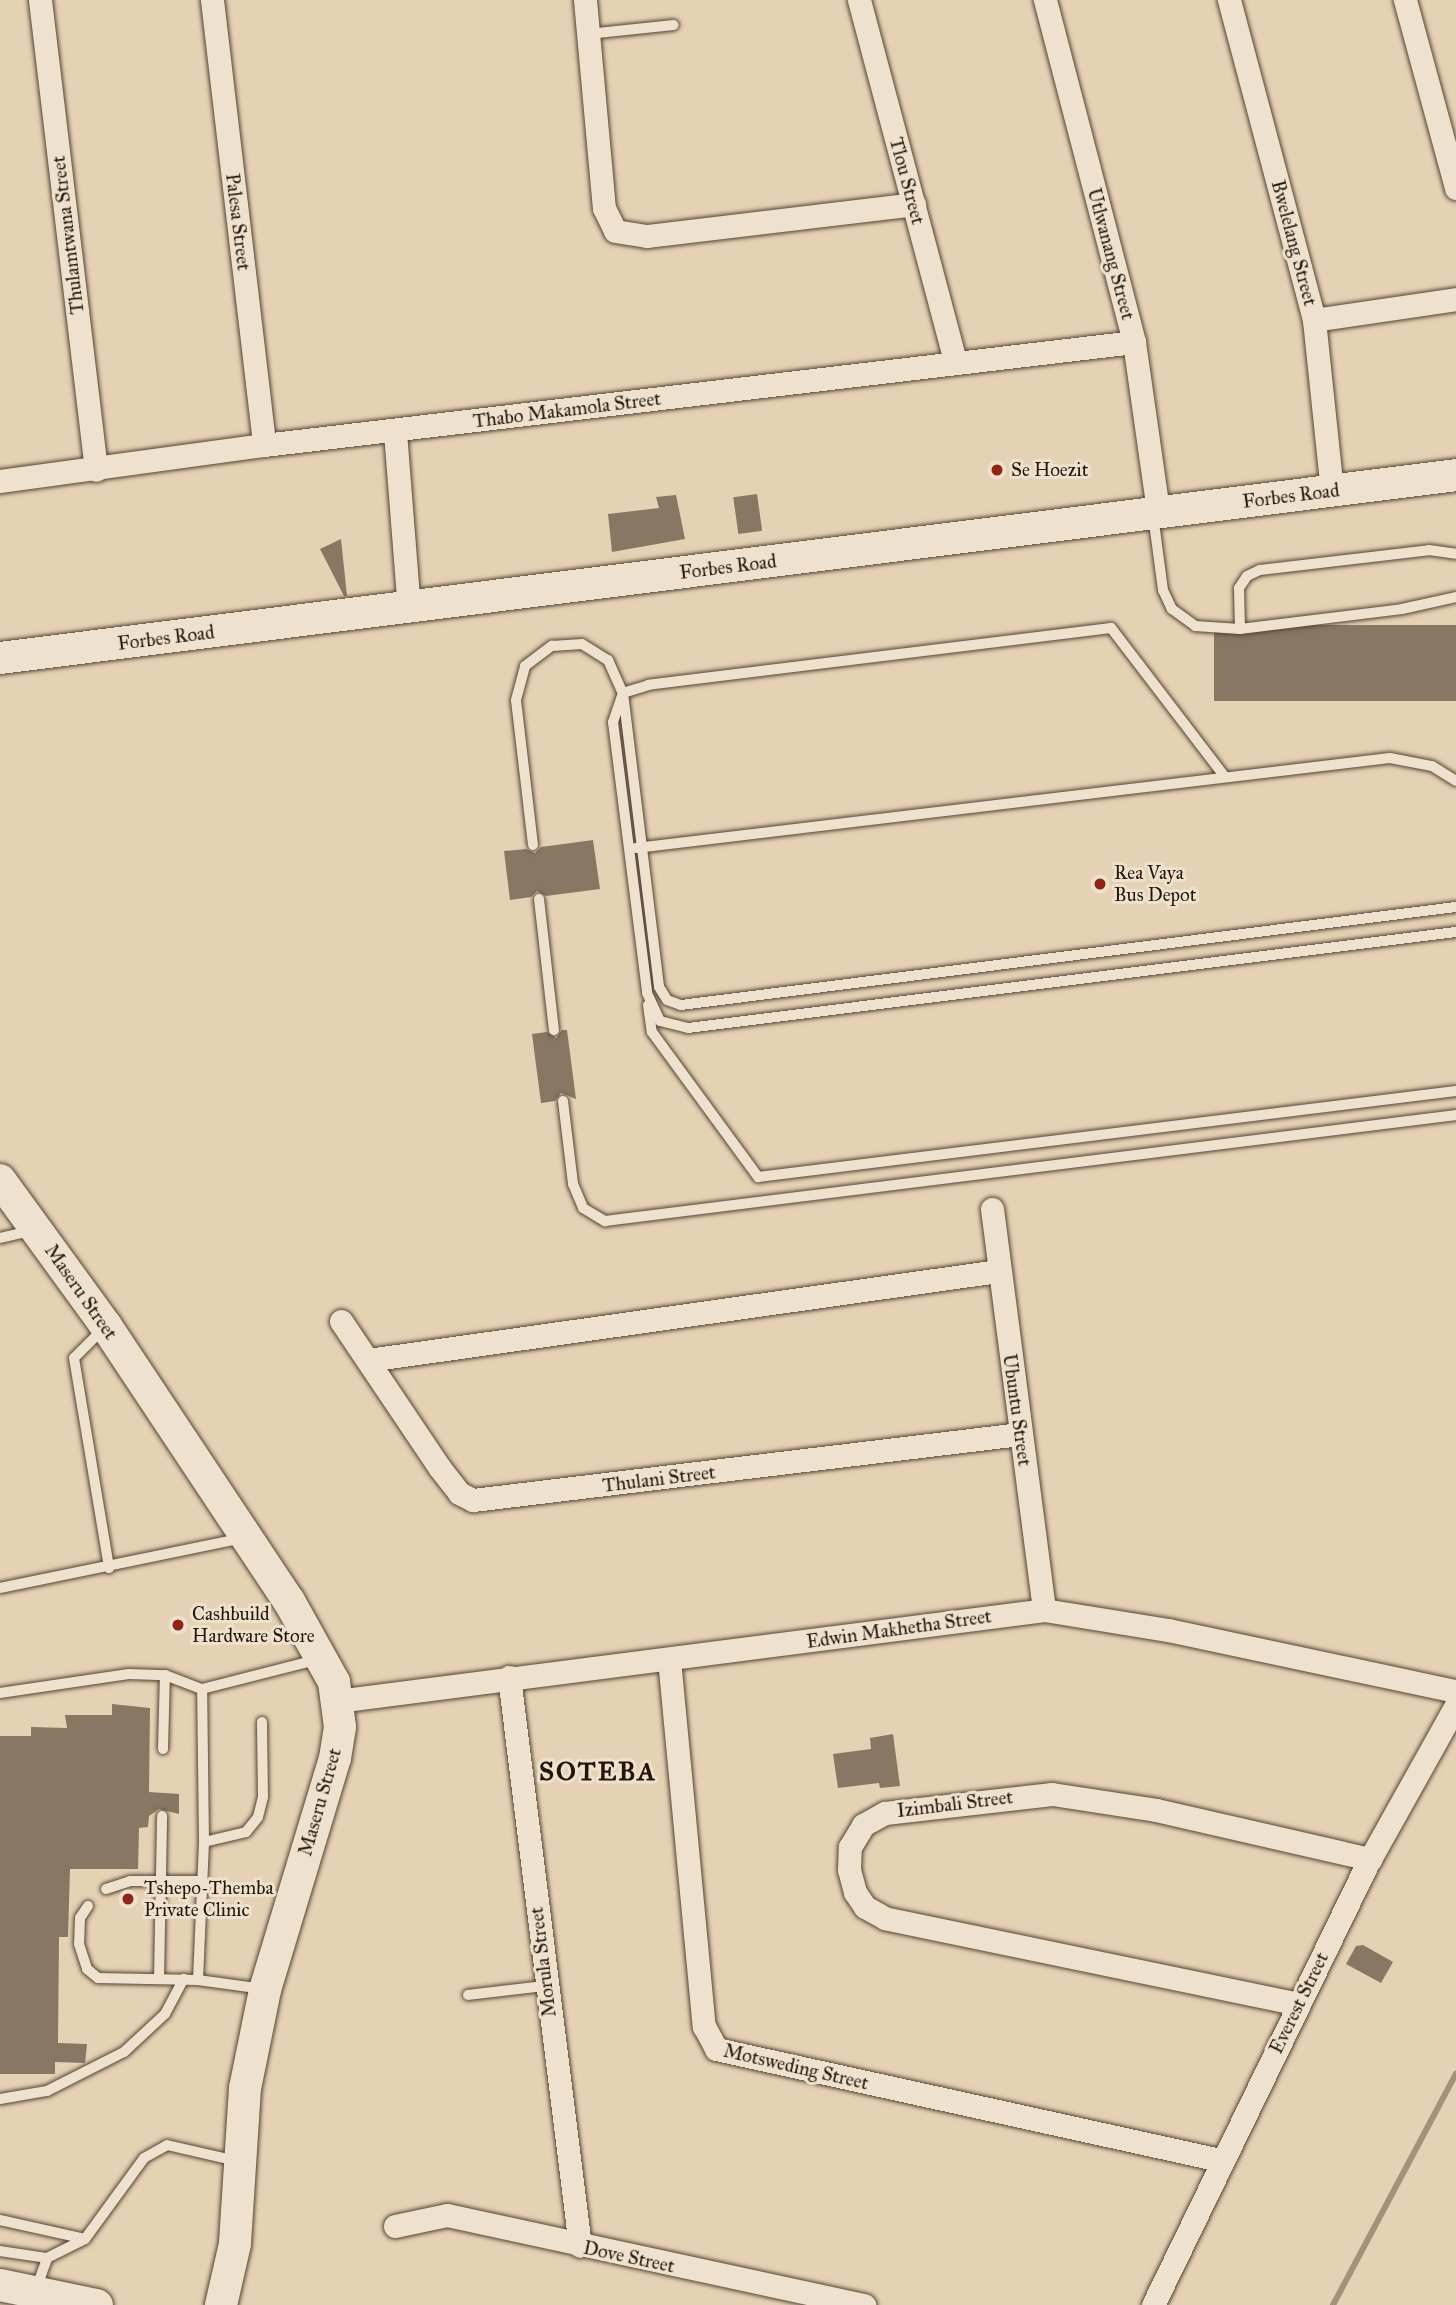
<!DOCTYPE html>
<html>
<head>
<meta charset="utf-8">
<style>
  body { margin:0 }
  #map { position:relative; width:1456px; height:2305px; overflow:hidden; background:#e5d2b4; font-family:"IM FELL Great Primer",serif }
  div>[style] { position:absolute }
  .stream>* { height:6px; margin:-3px; padding:0 3px; transform-origin:3px; border-radius:3px; background:#a3927a }
  .building>* { inset:0; background:#887762; transform-origin:0 0 }
  .roads { filter:drop-shadow(0 0 2px #544434) drop-shadow(0 0 2px #544434) }
  .lane>* { height:10px; margin:-5px; padding:0 5px; transform-origin:5px; border-radius:5px; background:#eee2ce }
  .street>* { height:23px; margin:-11.5px; padding:0 11.5px; transform-origin:11.5px; border-radius:11.5px; background:#eee2ce }
  .secondary>* { height:32px; margin:-16px; padding:0 16px; transform-origin:16px; border-radius:16px; background:#eee2ce }
  .dots>* { width:19px; height:19px; translate:-50% -50%; box-sizing:border-box; border:4px solid #eee2ce; border-radius:50% }
  span { translate:-50% -50%; white-space:nowrap; text-align:center; line-height:1.15; -webkit-text-stroke:6px #eee2ce; paint-order:stroke }
  .street-label { font-size:19px; color:#241509 }
  .poi-label { font-size:19px; color:#241509 }
  .left { translate:0 -50%; text-align:left }
  .district-label { font-size:26px; color:#241509; font-weight:700; letter-spacing:2px }
</style>
</head>
<body>
<div id="map">
  <div class="stream">
    <i style="left:1333px;top:2305px;width:262px;rotate:-62deg"></i>
  </div>
  <div class="building">
    <i style="left:757px;top:494px;width:37px;height:24px;rotate:82deg"></i>
    <i style="clip-path:polygon(676px 495px,685px 539px,612px 552px,608px 514px,659px 508px,656px 497px)"></i>
    <i style="clip-path:polygon(341px 539px,347px 596px,344px 596px,320px 549px)"></i>
    <i style="left:1456px;top:625px;width:76px;height:242px;rotate:90deg"></i>
    <i style="clip-path:polygon(593px 840px,600px 889px,546px 896px,537px 891px,531px 897px,510px 900px,504px 851px,526px 849px,535px 853px,541px 847px)"></i>
    <i style="clip-path:polygon(562px 1030px,567px 1030px,576px 1099px,561px 1093px,555px 1101px,541px 1103px,532px 1034px,547px 1032px,556px 1038px)"></i>
    <i style="clip-path:polygon(112px 1704px,150px 1708px,149px 1792px,179px 1794px,179px 1814px,159px 1809px,149px 1816px,148px 1827px,139px 1828px,138px 1869px,70px 1869px,68px 1937px,59px 1937px,58px 2043px,87px 2044px,85px 2063px,55px 2062px,55px 2074px,0 2074px,0 1736px,31px 1736px,31px 1727px,67px 1728px,65px 1715px,112px 1715px)"></i>
    <i style="clip-path:polygon(893px 1734px,900px 1786px,880px 1788px,879px 1783px,838px 1788px,833px 1754px,871px 1749px,870px 1738px)"></i>
    <i style="clip-path:polygon(1363px 1945px,1393px 1962px,1381px 1983px,1346px 1964px,1356px 1946px)"></i>
  </div>
  <div class="roads">
    <div class="lane">
      <i style="left:588px;top:34px;width:86px;rotate:-6deg"></i>
      <i style="left:1153px;top:515px;width:76px;rotate:82.4deg"></i>
      <i style="left:1163px;top:590px;width:21px;rotate:65deg"></i>
      <i style="left:1172px;top:609px;width:29px;rotate:36deg"></i>
      <i style="left:1195px;top:626px;width:45px;rotate:3.8deg"></i>
      <i style="left:1240px;top:629px;width:163px;rotate:-7deg"></i>
      <i style="left:1402px;top:609px;width:55px;rotate:-12.5deg"></i>
      <i style="left:1240px;top:629px;width:41px;rotate:-91.4deg"></i>
      <i style="left:1239px;top:588px;width:14px;rotate:-56deg"></i>
      <i style="left:1247px;top:576px;width:14px;rotate:-25deg"></i>
      <i style="left:1260px;top:570px;width:170px;rotate:-6.7deg"></i>
      <i style="left:1429px;top:550px;width:27px;rotate:8deg"></i>
      <i style="left:1225px;top:777px;width:188px;rotate:-127.4deg"></i>
      <i style="left:1111px;top:628px;width:466px;rotate:173deg"></i>
      <i style="left:649px;top:685px;width:27px;rotate:163deg"></i>
      <i style="left:623px;top:693px;width:31px;rotate:109deg"></i>
      <i style="left:613px;top:722px;width:273px;rotate:82.8deg"></i>
      <i style="left:647px;top:993px;width:31px;rotate:65deg"></i>
      <i style="left:660px;top:1021px;width:29px;rotate:14deg"></i>
      <i style="left:688px;top:1028px;width:774px;rotate:-7.13deg"></i>
      <i style="left:533px;top:845px;width:146px;rotate:-96.7deg"></i>
      <i style="left:516px;top:700px;width:35px;rotate:-75deg"></i>
      <i style="left:525px;top:666px;width:34px;rotate:-37deg"></i>
      <i style="left:552px;top:646px;width:30px;rotate:-4deg"></i>
      <i style="left:582px;top:644px;width:31px;rotate:32deg"></i>
      <i style="left:608px;top:660px;width:36px;rotate:66deg"></i>
      <i style="left:623px;top:693px;width:296px;rotate:83deg"></i>
      <i style="left:659px;top:987px;width:15px;rotate:58deg"></i>
      <i style="left:667px;top:1000px;width:15px;rotate:20deg"></i>
      <i style="left:681px;top:1005px;width:781px;rotate:-7.21deg"></i>
      <i style="left:636px;top:848px;width:759px;rotate:-6.81deg"></i>
      <i style="left:1390px;top:758px;width:43px;rotate:10.8deg"></i>
      <i style="left:1432px;top:766px;width:28px;rotate:32deg"></i>
      <i style="left:539px;top:899px;width:132px;rotate:83.5deg"></i>
      <i style="left:648px;top:1005px;width:27px;rotate:82deg"></i>
      <i style="left:652px;top:1032px;width:180px;rotate:53.8deg"></i>
      <i style="left:758px;top:1177px;width:703px;rotate:-7.02deg"></i>
      <i style="left:563px;top:1101px;width:84px;rotate:83.1deg"></i>
      <i style="left:573px;top:1184px;width:26px;rotate:67deg"></i>
      <i style="left:583px;top:1208px;width:26px;rotate:31deg"></i>
      <i style="left:605px;top:1221px;width:858px;rotate:-7.1deg"></i>
      <i style="left:0;top:1238px;width:32px;rotate:-13deg"></i>
      <i style="left:104px;top:1328px;width:42px;rotate:135deg"></i>
      <i style="left:74px;top:1358px;width:213px;rotate:80.5deg"></i>
      <i style="left:0;top:1588px;width:249px;rotate:-11.6deg"></i>
      <i style="left:0;top:1693px;width:130px;rotate:-8.4deg"></i>
      <i style="left:129px;top:1674px;width:36px;rotate:2deg"></i>
      <i style="left:163px;top:1749px;width:74px;rotate:-88.5deg"></i>
      <i style="left:165px;top:1675px;width:40px;rotate:21deg"></i>
      <i style="left:202px;top:1689px;width:118px;rotate:-14.3deg"></i>
      <i style="left:204px;top:1842px;width:43px;rotate:-13.4deg"></i>
      <i style="left:246px;top:1832px;width:19px;rotate:-51deg"></i>
      <i style="left:258px;top:1817px;width:21px;rotate:-76deg"></i>
      <i style="left:263px;top:1797px;width:75px;rotate:-90.8deg"></i>
      <i style="left:106px;top:1889px;width:25px;rotate:-18deg"></i>
      <i style="left:130px;top:1881px;width:71px"></i>
      <i style="left:88px;top:1906px;width:14px;rotate:124deg"></i>
      <i style="left:80px;top:1918px;width:26px;rotate:92deg"></i>
      <i style="left:79px;top:1944px;width:26px;rotate:72deg"></i>
      <i style="left:87px;top:1969px;width:14px;rotate:39deg"></i>
      <i style="left:98px;top:1978px;width:100px;rotate:1.1deg"></i>
      <i style="left:198px;top:1980px;width:66px;rotate:7.9deg"></i>
      <i style="left:159px;top:1978px;width:162px;rotate:-88.9deg"></i>
      <i style="left:198px;top:1980px;width:138px;rotate:-87.5deg"></i>
      <i style="left:204px;top:1842px;width:153px;rotate:-90.7deg"></i>
      <i style="left:468px;top:1995px;width:78px;rotate:-6.7deg"></i>
      <i style="left:0;top:2099px;width:48px;rotate:-9.7deg"></i>
      <i style="left:47px;top:2091px;width:86px;rotate:-26.9deg"></i>
      <i style="left:124px;top:2052px;width:56px;rotate:-42.8deg"></i>
      <i style="left:165px;top:2014px;width:40px;rotate:-62deg"></i>
      <i style="left:0;top:2220px;width:87px;rotate:12.6deg"></i>
      <i style="left:0;top:2251px;width:48px;rotate:8.5deg"></i>
      <i style="left:47px;top:2258px;width:42px;rotate:-26.6deg"></i>
      <i style="left:85px;top:2239px;width:100px;rotate:-53.9deg"></i>
      <i style="left:144px;top:2158px;width:26px;rotate:-29deg"></i>
      <i style="left:167px;top:2145px;width:72px;rotate:12.9deg"></i>
      <i style="left:36px;top:2289px;width:33px;rotate:-70deg"></i>
    </div>
    <div class="street">
      <i style="left:40px;top:0;width:473px;rotate:83.2deg"></i>
      <i style="left:212px;top:0;width:448px;rotate:83.3deg"></i>
      <i style="left:585px;top:0;width:209px;rotate:84.8deg"></i>
      <i style="left:604px;top:208px;width:25px;rotate:64deg"></i>
      <i style="left:615px;top:231px;width:32px;rotate:9deg"></i>
      <i style="left:647px;top:236px;width:269px;rotate:-6.8deg"></i>
      <i style="left:859px;top:0;width:375px;rotate:75.1deg"></i>
      <i style="left:1045px;top:0;width:353px;rotate:75.4deg"></i>
      <i style="left:1134px;top:342px;width:171px;rotate:81.9deg"></i>
      <i style="left:1229px;top:0;width:331px;rotate:75.1deg"></i>
      <i style="left:1314px;top:320px;width:172px;rotate:84deg"></i>
      <i style="left:1405px;top:0;width:195px;rotate:74.8deg"></i>
      <i style="left:1314px;top:320px;width:144px;rotate:-8.4deg"></i>
      <i style="left:395px;top:432px;width:177px;rotate:85.5deg"></i>
      <i style="left:0;top:481px;width:266px;rotate:-7.8deg"></i>
      <i style="left:264px;top:445px;width:876px;rotate:-6.75deg"></i>
      <i style="left:992px;top:1209px;width:404px;rotate:82.6deg"></i>
      <i style="left:341px;top:1321px;width:176px;rotate:56.1deg"></i>
      <i style="left:439px;top:1467px;width:33px;rotate:52deg"></i>
      <i style="left:459px;top:1493px;width:16px;rotate:27deg"></i>
      <i style="left:473px;top:1500px;width:551px;rotate:-6.88deg"></i>
      <i style="left:368px;top:1360px;width:636px;rotate:-8.04deg"></i>
      <i style="left:669px;top:1659px;width:369px;rotate:84.6deg"></i>
      <i style="left:704px;top:2026px;width:26px;rotate:62deg"></i>
      <i style="left:716px;top:2049px;width:516px;rotate:12.42deg"></i>
      <i style="left:509px;top:1677px;width:573px;rotate:82.89deg"></i>
      <i style="left:337px;top:1701px;width:713px;rotate:-7.33deg"></i>
      <i style="left:1044px;top:1610px;width:126px;rotate:9.2deg"></i>
      <i style="left:1168px;top:1630px;width:294px;rotate:12deg"></i>
      <i style="left:1299px;top:2004px;width:423px;rotate:-168.3deg"></i>
      <i style="left:885px;top:1918px;width:23px;rotate:-151deg"></i>
      <i style="left:865px;top:1907px;width:18px;rotate:-124deg"></i>
      <i style="left:855px;top:1892px;width:23px;rotate:-105deg"></i>
      <i style="left:849px;top:1870px;width:23px;rotate:-88deg"></i>
      <i style="left:850px;top:1847px;width:26px;rotate:-59deg"></i>
      <i style="left:863px;top:1825px;width:25px;rotate:-29deg"></i>
      <i style="left:885px;top:1813px;width:168px;rotate:-6.5deg"></i>
      <i style="left:1052px;top:1794px;width:105px;rotate:8.7deg"></i>
      <i style="left:1156px;top:1810px;width:220px;rotate:12.9deg"></i>
      <i style="left:395px;top:2226px;width:53px;rotate:-11.9deg"></i>
      <i style="left:447px;top:2215px;width:427px;rotate:12.2deg"></i>
      <i style="left:1153px;top:2305px;width:496px;rotate:-64.1deg"></i>
      <i style="left:1370px;top:1859px;width:176px;rotate:-60.8deg"></i>
    </div>
    <div class="secondary">
      <i style="left:0;top:658px;width:1467px;rotate:-7.16deg"></i>
      <i style="left:0;top:1180px;width:180px;rotate:54deg"></i>
      <i style="left:106px;top:1326px;width:330px;rotate:56.4deg"></i>
      <i style="left:289px;top:1601px;width:93px;rotate:60.9deg"></i>
      <i style="left:334px;top:1682px;width:45px;rotate:82.4deg"></i>
      <i style="left:340px;top:1727px;width:31px;rotate:99deg"></i>
      <i style="left:335px;top:1758px;width:242px;rotate:106.8deg"></i>
      <i style="left:265px;top:1990px;width:100px;rotate:101.5deg"></i>
      <i style="left:245px;top:2088px;width:156px;rotate:93.7deg"></i>
      <i style="left:235px;top:2244px;width:63px;rotate:102.9deg"></i>
      <i style="left:0;top:2285px;width:99px;rotate:11.7deg"></i>
    </div>
  </div>
  <div class="dots">
    <i style="left:997px;top:470px;background:#8f2418"></i>
    <i style="left:1100px;top:884px;background:#8f2418"></i>
    <i style="left:178px;top:1625px;background:#8f2418"></i>
    <i style="left:128px;top:1899px;background:#8f2418"></i>
  </div>
  <div class="street-label">
    <span style="left:907px;top:181px;rotate:75deg">Tlou Street</span>
    <span style="left:238px;top:222px;rotate:83deg">Palesa Street</span>
    <span style="left:68px;top:235px;rotate:-97deg">Thulamtwana Street</span>
    <span style="left:1294px;top:243px;rotate:75deg">Bwelelang Street</span>
    <span style="left:1111px;top:254px;rotate:75deg">Utlwanang Street</span>
    <span style="left:567px;top:410px;rotate:-7deg">Thabo Makamola Street</span>
    <span style="left:1291px;top:496px;rotate:-7deg">Forbes Road</span>
    <span style="left:728px;top:567px;rotate:-7deg">Forbes Road</span>
    <span style="left:166px;top:638px;rotate:-7deg">Forbes Road</span>
    <span style="left:81px;top:1292px;rotate:55deg">Maseru Street</span>
    <span style="left:1017px;top:1410px;rotate:82deg">Ubuntu Street</span>
    <span style="left:659px;top:1479px;rotate:-7deg">Thulani Street</span>
    <span style="left:899px;top:1629px;rotate:-8deg">Edwin Makhetha Street</span>
    <span style="left:320px;top:1802px;rotate:-74deg">Maseru Street</span>
    <span style="left:955px;top:1804px;rotate:-7deg">Izimbali Street</span>
    <span style="left:543px;top:1962px;rotate:-97deg">Morula Street</span>
    <span style="left:1299px;top:2003px;rotate:-64deg">Everest Street</span>
    <span style="left:796px;top:2067px;rotate:13deg">Motsweding Street</span>
    <span style="left:629px;top:2257px;rotate:12deg">Dove Street</span>
  </div>
  <div class="poi-label">
    <span class="left" style="left:1011px;top:470px">Se Hoezit</span>
    <span class="left" style="left:1114px;top:884px">Rea Vaya<br>Bus Depot</span>
    <span class="left" style="left:192px;top:1625px">Cashbuild<br>Hardware Store</span>
    <span class="left" style="left:144px;top:1899px">Tshepo-Themba<br>Private Clinic</span>
  </div>
  <div class="district-label">
    <span style="left:598px;top:1772px">SOTEBA</span>
  </div>
</div>
</body>
</html>
